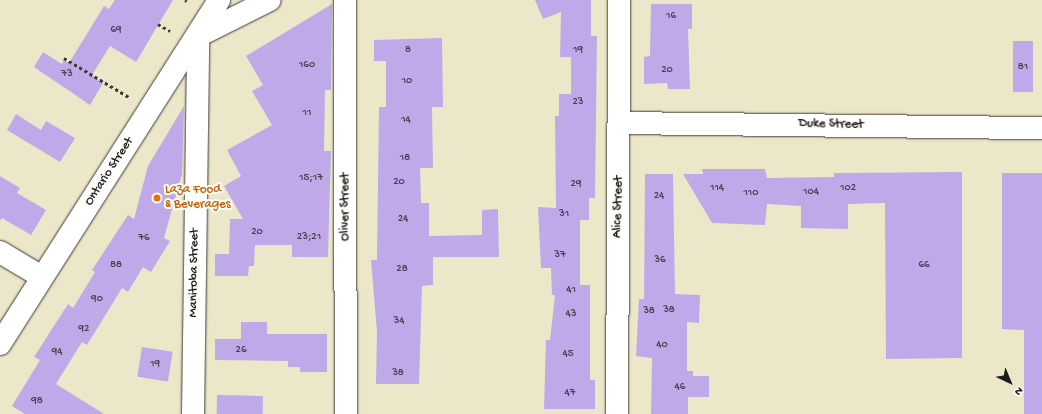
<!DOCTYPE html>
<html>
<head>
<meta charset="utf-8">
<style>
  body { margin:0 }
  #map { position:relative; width:1042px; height:414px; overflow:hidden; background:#ede7ca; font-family:"Gochi Hand",sans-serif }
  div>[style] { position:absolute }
  .building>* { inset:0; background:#c0a9e8; transform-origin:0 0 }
  .path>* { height:2.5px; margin-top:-1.25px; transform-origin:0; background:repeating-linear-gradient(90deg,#3b3a36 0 3px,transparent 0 6px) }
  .roads { filter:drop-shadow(0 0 1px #3b3a36) drop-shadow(0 0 1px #3b3a36) }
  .minor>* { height:22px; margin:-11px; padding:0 11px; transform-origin:11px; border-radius:11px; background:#fff }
  .dots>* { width:11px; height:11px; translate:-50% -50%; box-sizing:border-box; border:2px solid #fdfcf7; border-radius:50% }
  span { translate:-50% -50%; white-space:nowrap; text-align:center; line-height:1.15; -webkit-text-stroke:4px #fdfcf7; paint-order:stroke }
  .number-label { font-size:11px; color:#453f4f }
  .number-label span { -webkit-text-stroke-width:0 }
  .street-label { font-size:13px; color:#1c1c1c }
  .food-label { font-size:13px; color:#c56008 }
  .left { translate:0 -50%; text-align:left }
  .north { position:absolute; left:990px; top:362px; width:40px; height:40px; -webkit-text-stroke:3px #fdfcf7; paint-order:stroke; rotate:136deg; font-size:11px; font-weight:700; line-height:16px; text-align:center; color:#1c1c1c }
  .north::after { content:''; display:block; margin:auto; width:14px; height:18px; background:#1c1c1c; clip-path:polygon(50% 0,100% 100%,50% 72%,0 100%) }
</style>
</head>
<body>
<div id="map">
  <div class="building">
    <i style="clip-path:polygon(115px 0,173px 0,136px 62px,110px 46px,92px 75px,103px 83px,90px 105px,34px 67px,43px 52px,62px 64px,64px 60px,69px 63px,104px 6px,109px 9px)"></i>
    <i style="clip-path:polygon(535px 0,591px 0,591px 36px,597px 36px,595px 198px,589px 198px,589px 220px,580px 220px,580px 285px,590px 285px,590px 380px,595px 380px,595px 409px,544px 409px,546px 340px,550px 340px,555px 295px,552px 295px,551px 268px,541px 268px,538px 207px,556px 208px,555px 116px,559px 116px,559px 94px,571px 94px,571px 57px,560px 57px,561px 12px,543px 19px)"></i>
    <i style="clip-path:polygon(332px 4px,331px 90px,325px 90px,324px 151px,331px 151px,328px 257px,292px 257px,292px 245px,255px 245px,254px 266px,249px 266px,248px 276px,215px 276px,215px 254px,229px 254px,230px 219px,243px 219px,224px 186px,241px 176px,227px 150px,272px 125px,252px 91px,263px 85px,246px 56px)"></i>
    <i style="clip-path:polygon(651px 4px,692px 4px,692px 29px,688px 29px,690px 89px,668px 89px,667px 83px,644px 84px,644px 57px,650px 56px)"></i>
    <i style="clip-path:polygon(442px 38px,443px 107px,432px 107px,433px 168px,420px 168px,421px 203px,429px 203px,429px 236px,482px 235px,482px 210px,498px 209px,499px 257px,433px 257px,433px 285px,422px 286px,419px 384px,376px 384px,377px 332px,371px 260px,377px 260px,379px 107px,386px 107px,386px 61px,374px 61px,374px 40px)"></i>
    <i style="left:1013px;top:41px;width:20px;height:51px"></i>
    <i style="clip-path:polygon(184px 106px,182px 174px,164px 238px,170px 241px,151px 272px,143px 267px,128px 292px,122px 288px,87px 345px,82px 342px,56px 384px,104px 414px,25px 414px,12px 406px,40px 360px,34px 357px,68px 304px,73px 308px,95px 272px,92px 270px,128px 215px,134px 219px,148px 166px)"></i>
    <i style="clip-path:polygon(16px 114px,41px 130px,46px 121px,75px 138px,60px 162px,7px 130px)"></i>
    <i style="clip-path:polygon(702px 169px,765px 169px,767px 178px,834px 177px,834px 173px,962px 172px,962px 358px,886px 359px,885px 203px,848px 204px,848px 229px,801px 228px,801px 206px,767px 204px,765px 225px,712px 223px,683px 174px,703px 174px)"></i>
    <i style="clip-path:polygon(1002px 173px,1042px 173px,1042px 414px,1024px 414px,1024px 330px,1002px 329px)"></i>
    <i style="clip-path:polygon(645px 174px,673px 174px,675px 294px,700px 295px,699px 323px,687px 322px,687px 371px,693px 371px,693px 376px,709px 376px,709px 397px,688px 397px,688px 414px,651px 414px,652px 358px,636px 356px,639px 299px,644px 299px)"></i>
    <i style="clip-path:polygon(0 176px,20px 188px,17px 193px,46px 210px,31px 235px,2px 218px,0 221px)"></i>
    <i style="clip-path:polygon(241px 322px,267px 322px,267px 334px,327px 334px,327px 372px,300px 372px,300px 367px,288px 367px,288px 361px,215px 360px,215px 339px,241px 339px)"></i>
    <i style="left:142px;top:347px;width:31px;height:30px;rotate:9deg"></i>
    <i style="left:217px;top:395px;width:46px;height:19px;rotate:1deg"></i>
  </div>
  <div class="path">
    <i style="left:185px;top:0;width:2px;rotate:27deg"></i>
    <i style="left:158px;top:24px;width:14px;rotate:30deg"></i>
    <i style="left:64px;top:58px;width:76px;rotate:31deg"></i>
  </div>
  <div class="roads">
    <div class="minor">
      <i style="left:345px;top:0;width:414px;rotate:89.9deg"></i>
      <i style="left:198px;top:36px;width:80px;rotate:-26.6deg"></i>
      <i style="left:620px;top:123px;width:422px;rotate:0.7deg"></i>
      <i style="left:0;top:252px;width:49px;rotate:30.8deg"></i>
      <i style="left:0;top:344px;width:408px;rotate:-57.5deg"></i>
      <i style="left:193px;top:414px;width:378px;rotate:-89.2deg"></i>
      <i style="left:617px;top:414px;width:414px;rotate:-89.7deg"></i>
    </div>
  </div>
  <div class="dots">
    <i style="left:157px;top:198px;background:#e8710a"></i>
  </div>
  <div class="number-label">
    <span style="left:671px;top:16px">16</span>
    <span style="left:116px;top:30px">69</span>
    <span style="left:408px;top:50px">8</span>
    <span style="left:578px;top:50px">19</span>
    <span style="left:307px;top:65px">160</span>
    <span style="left:1023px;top:67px">81</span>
    <span style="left:667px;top:70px">20</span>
    <span style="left:67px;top:74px">73</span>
    <span style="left:407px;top:81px">10</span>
    <span style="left:578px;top:102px">23</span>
    <span style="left:307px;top:113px">11</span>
    <span style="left:406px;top:120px">14</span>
    <span style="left:405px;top:158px">18</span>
    <span style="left:311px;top:178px">15;17</span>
    <span style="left:399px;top:182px">20</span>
    <span style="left:576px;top:184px">29</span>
    <span style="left:717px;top:188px">114</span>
    <span style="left:848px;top:188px">102</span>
    <span style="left:811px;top:192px">104</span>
    <span style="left:751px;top:193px">110</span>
    <span style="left:659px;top:196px">24</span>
    <span style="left:564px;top:214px">31</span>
    <span style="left:403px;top:219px">24</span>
    <span style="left:257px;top:232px">20</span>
    <span style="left:309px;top:237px">23;21</span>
    <span style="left:144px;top:238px">76</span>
    <span style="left:560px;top:255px">37</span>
    <span style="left:660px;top:260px">36</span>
    <span style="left:116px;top:265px">88</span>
    <span style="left:924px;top:265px">66</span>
    <span style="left:402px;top:269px">28</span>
    <span style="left:571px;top:290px">41</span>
    <span style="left:97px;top:299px">90</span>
    <span style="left:669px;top:310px">38</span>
    <span style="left:649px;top:311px">38</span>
    <span style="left:571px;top:314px">43</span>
    <span style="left:399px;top:321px">34</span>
    <span style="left:84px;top:329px">92</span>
    <span style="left:662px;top:345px">40</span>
    <span style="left:241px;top:350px">26</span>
    <span style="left:57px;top:352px">94</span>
    <span style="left:568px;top:354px">45</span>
    <span style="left:155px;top:364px">19</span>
    <span style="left:398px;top:373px">38</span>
    <span style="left:680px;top:387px">46</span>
    <span style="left:570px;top:393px">47</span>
    <span style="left:37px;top:401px">98</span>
  </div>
  <div class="street-label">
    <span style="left:831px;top:125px;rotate:1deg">Duke Street</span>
    <span style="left:110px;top:172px;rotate:-57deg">Ontario Street</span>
    <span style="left:346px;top:207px;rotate:-90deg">Oliver Street</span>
    <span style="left:619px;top:207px;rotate:-89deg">Alice Street</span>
    <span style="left:195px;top:273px;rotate:-89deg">Manitoba Street</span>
  </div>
  <div class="food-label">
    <span class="left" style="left:165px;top:198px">Laza Food<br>&amp; Beverages</span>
  </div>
  <div class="north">N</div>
</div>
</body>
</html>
